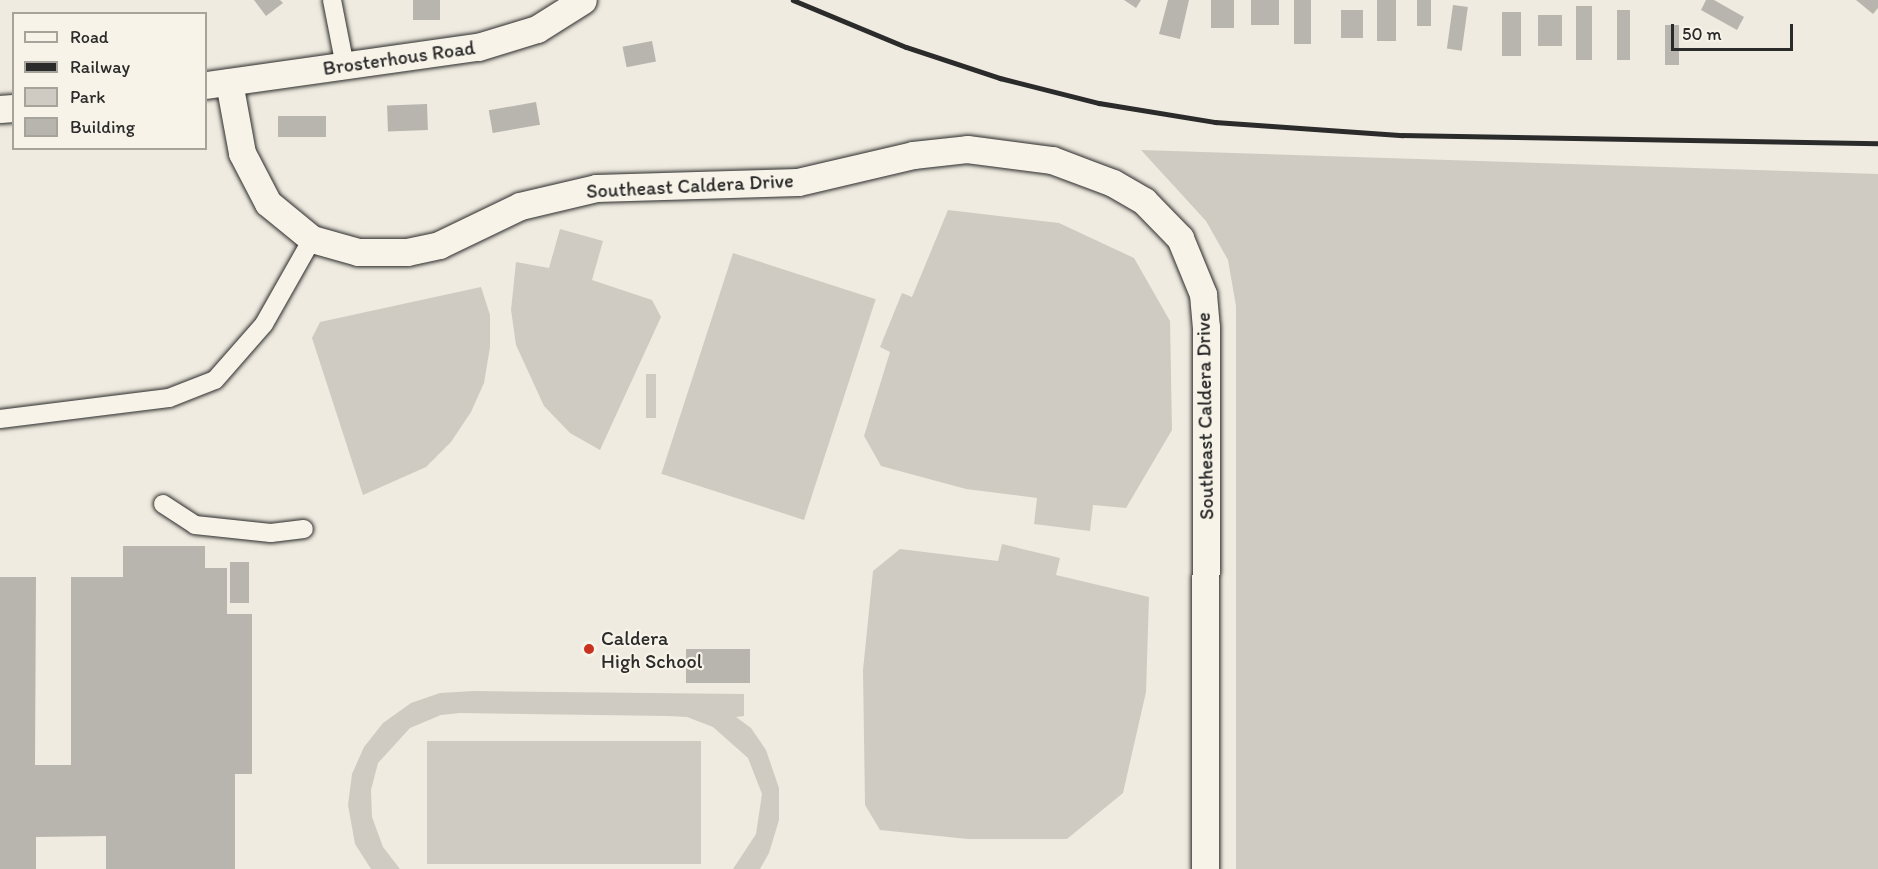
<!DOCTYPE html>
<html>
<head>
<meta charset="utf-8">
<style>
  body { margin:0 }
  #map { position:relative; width:1878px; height:869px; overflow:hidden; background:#efebe0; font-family:Itim,sans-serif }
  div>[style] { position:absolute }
  .green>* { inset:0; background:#cfcbc2; transform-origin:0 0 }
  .building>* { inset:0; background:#b8b5ae; transform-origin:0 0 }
  .roads { filter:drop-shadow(0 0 2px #2b2b2b) drop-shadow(0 0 2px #2b2b2b) }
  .street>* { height:18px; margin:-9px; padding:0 9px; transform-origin:9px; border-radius:9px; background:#f7f3e8 }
  .secondary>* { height:27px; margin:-13.5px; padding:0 13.5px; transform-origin:13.5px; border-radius:13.5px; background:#f7f3e8 }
  .rail>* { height:4.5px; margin:-2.25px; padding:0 2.25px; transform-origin:2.25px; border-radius:2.25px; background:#2b2b2b }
  .dots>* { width:16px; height:16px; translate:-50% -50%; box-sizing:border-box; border:3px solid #f7f3e8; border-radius:50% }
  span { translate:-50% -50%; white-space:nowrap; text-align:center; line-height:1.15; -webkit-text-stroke:4.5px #f7f3e8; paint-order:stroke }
  .street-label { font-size:20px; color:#2b2b2b }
  .poi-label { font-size:20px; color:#2b2b2b }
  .left { translate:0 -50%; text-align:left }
  .legend { position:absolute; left:12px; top:12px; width:195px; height:138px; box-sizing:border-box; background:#f7f3e8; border:2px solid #a5a39c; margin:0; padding:8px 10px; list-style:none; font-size:18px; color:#2b2b2b }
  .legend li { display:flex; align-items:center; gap:12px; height:30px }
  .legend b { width:30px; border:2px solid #a5a39c }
  .scale { position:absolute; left:1671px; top:24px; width:122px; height:27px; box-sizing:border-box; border:3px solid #2b2b2b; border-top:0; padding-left:8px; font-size:18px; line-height:21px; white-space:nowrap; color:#2b2b2b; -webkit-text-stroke:4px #f7f3e8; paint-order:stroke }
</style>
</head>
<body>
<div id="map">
  <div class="green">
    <i style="clip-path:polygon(1141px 150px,1878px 174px,1878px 869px,1236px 869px,1236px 306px,1228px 260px,1206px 221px)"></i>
    <i style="clip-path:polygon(948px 210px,1059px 223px,1134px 258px,1170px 321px,1172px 430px,1126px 508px,1093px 505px,1090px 531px,1034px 524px,1037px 498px,966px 489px,881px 466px,864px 436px,890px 352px,880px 347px,902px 293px,912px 297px)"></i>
    <i style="clip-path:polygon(560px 229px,603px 241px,592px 280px,652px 300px,661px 317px,600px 450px,570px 433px,544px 406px,516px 345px,511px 310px,516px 262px,549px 268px)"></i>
    <i style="left:733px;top:253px;width:150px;height:232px;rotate:18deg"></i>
    <i style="clip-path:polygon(481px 287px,490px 315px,490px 347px,484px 383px,471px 412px,451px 442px,426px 467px,363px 495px,312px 338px,320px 322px)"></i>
    <i style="left:646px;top:374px;width:10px;height:44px"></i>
    <i style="clip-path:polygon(1002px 544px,1060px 558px,1056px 575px,1149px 597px,1146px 692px,1123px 793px,1067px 839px,968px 839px,880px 830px,865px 805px,863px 670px,873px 571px,900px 549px,998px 561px)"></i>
    <i style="clip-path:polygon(474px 691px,744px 694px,744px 716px,736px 717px,751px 728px,766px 750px,779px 788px,779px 820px,769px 853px,760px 869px,733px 869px,756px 834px,762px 794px,748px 758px,713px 727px,687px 717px,668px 716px,460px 713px,441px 715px,410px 728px,378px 763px,371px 790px,372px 817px,383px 847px,400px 869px,371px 869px,355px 844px,348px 805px,352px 774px,364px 747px,383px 723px,411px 703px,440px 693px)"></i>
    <i style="left:427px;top:741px;width:274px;height:123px"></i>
  </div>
  <div class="building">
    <i style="clip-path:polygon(254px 0,280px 0,283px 3px,266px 16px)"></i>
    <i style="left:413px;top:0;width:27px;height:20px"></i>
    <i style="clip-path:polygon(1124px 0,1141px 0,1136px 8px)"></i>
    <i style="clip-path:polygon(1168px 0,1189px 0,1180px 39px,1159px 34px)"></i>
    <i style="left:1211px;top:0;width:23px;height:28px"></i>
    <i style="left:1251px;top:0;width:28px;height:25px"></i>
    <i style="left:1294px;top:0;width:17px;height:44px"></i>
    <i style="left:1377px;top:0;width:19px;height:41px"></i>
    <i style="left:1417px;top:0;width:14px;height:26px"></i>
    <i style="clip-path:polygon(1706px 0,1714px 0,1744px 17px,1737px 30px,1701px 10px)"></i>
    <i style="clip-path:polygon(1856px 0,1878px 0,1878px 8px,1873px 14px)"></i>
    <i style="left:1453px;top:5px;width:15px;height:44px;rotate:8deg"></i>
    <i style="left:1576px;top:6px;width:16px;height:54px"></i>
    <i style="left:1341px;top:10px;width:22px;height:28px"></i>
    <i style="left:1617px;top:10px;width:13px;height:50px"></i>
    <i style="left:1502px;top:12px;width:19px;height:44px"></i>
    <i style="left:1538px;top:15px;width:24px;height:31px"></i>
    <i style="left:1665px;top:25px;width:14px;height:40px"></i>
    <i style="left:652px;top:41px;width:21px;height:30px;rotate:79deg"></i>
    <i style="left:536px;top:102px;width:23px;height:48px;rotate:80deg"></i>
    <i style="left:427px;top:104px;width:26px;height:40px;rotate:88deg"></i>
    <i style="left:278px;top:116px;width:48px;height:21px"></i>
    <i style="clip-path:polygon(123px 546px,205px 546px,205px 568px,227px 568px,227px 614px,252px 614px,252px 774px,235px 774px,235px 869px,106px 869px,106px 836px,36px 837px,36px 869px,0 869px,0 577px,36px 577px,35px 765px,71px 765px,71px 577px,123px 577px)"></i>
    <i style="left:230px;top:562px;width:19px;height:41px"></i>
    <i style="left:686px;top:649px;width:64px;height:34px"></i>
  </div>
  <div class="roads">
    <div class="street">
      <i style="left:332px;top:0;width:67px;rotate:78.9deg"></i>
      <i style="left:0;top:419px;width:170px;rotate:-7.1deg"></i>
      <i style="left:169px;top:398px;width:49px;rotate:-21.4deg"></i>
      <i style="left:215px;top:380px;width:74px;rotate:-48.8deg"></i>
      <i style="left:264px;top:324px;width:98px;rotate:-60.5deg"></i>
      <i style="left:163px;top:504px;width:38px;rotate:33deg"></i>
      <i style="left:195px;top:525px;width:76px;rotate:6deg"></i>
      <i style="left:271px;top:533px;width:33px;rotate:-7deg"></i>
    </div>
    <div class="secondary">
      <i style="left:229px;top:82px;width:72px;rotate:79.6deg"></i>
      <i style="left:242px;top:153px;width:56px;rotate:62.5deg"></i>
      <i style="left:268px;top:203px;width:57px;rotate:39.3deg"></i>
      <i style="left:312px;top:239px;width:48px;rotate:15.8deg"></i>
      <i style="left:358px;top:252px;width:49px"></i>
      <i style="left:407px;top:252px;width:33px;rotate:-12deg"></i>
      <i style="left:439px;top:245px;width:90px;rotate:-25.7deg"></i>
      <i style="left:520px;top:206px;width:78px;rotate:-13.3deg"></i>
      <i style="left:596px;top:188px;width:202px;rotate:-1.7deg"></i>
      <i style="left:798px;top:182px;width:118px;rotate:-13.2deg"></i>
      <i style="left:913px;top:155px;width:54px;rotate:-6.3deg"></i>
      <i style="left:967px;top:149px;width:86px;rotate:7.4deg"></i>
      <i style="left:1052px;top:160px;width:65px;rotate:20.7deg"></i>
      <i style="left:1113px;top:183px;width:36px;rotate:30deg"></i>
      <i style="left:1144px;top:201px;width:52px;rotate:45.8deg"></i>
      <i style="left:1180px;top:238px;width:61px;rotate:67.7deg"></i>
      <i style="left:1203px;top:294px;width:33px;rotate:85deg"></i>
      <i style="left:1206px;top:327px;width:542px;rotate:90.11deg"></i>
      <i style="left:206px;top:85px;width:275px;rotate:-8deg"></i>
      <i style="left:478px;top:47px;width:62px;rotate:-17deg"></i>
      <i style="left:537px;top:29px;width:54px;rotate:-32.2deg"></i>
      <i style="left:0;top:109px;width:14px;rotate:-4deg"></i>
    </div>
  </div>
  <div class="rail">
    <i style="left:793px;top:0;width:122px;rotate:22.6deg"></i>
    <i style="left:906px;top:47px;width:99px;rotate:18.3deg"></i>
    <i style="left:1000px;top:78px;width:102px;rotate:14.2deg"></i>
    <i style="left:1099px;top:103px;width:118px;rotate:9.3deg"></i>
    <i style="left:1215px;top:122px;width:188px;rotate:4deg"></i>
    <i style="left:1403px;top:135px;width:475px;rotate:1deg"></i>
  </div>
  <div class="dots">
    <i style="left:589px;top:649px;background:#c8321e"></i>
  </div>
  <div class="street-label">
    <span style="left:399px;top:58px;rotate:-8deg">Brosterhous Road</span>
    <span style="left:690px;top:186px;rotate:-3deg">Southeast Caldera Drive</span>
    <span style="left:1205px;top:416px;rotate:-91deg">Southeast Caldera Drive</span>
  </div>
  <div class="poi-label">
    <span class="left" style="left:601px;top:650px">Caldera<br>High School</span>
  </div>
  <ul class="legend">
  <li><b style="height:8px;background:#f7f3e8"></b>Road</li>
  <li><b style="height:8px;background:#2b2b2b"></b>Railway</li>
  <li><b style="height:16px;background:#cfcbc2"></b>Park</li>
  <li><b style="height:16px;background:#b8b5ae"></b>Building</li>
  </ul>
  <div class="scale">50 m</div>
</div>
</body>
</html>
